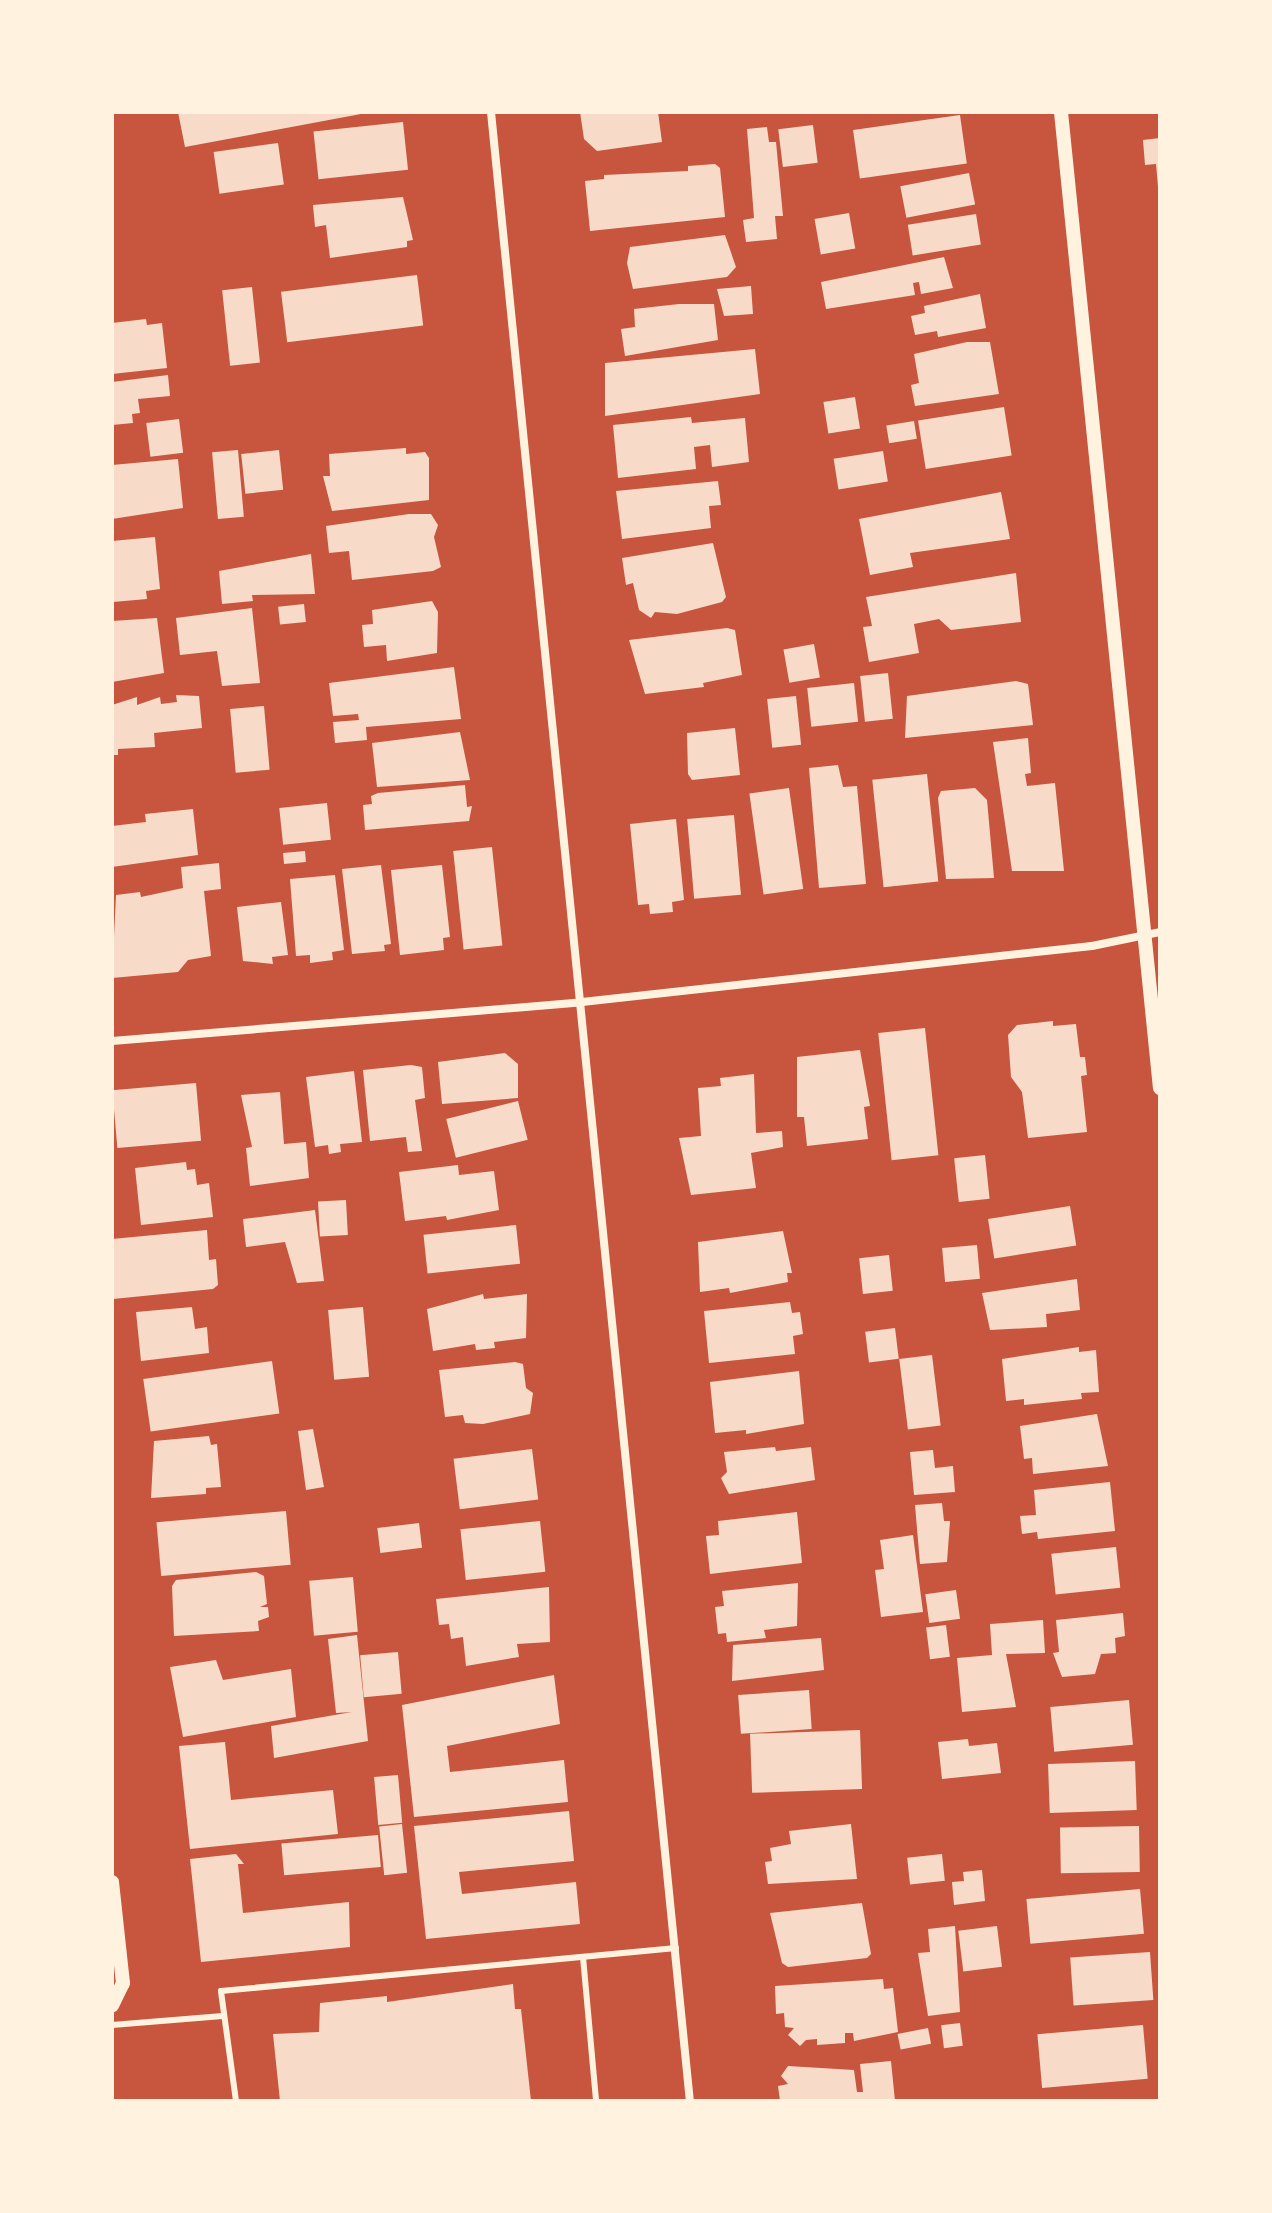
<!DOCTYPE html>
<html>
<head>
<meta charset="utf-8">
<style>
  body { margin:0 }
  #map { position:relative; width:1272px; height:2213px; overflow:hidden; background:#c8553d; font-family:"Open Sans",sans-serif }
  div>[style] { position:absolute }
  .building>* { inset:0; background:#f7dbc8; transform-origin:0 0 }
  .service>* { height:6px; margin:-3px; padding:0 3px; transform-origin:3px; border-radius:3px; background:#fff3e0 }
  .minor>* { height:8px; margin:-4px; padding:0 4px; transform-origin:4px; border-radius:4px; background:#fff3e0 }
  .tertiary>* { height:14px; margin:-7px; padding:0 7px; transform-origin:7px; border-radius:7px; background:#fff3e0 }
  span { translate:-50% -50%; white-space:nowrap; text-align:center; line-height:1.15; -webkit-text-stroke:6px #fff3e0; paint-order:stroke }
  .frame { position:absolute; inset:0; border:114px solid #fff3e0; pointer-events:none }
</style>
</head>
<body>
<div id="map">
  <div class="building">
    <i style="clip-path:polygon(178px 112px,361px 112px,361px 114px,185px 147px)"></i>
    <i style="clip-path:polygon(580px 112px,658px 112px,662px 142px,597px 151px,584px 139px)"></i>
    <i style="left:960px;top:115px;width:49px;height:108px;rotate:82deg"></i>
    <i style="left:403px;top:122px;width:48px;height:90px;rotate:84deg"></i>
    <i style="left:813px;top:125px;width:38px;height:35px;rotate:83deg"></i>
    <i style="clip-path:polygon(767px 127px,769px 142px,776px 142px,783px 216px,775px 216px,777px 239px,746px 242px,743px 220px,754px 218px,747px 129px)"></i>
    <i style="clip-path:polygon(1160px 138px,1160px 187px,1158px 187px,1156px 164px,1145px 165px,1143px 140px)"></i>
    <i style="left:278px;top:143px;width:42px;height:65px;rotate:82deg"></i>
    <i style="clip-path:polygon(715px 164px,720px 168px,725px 217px,590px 231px,585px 181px,604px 179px,604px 175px,688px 171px,688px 166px)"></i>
    <i style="left:969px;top:173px;width:32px;height:70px;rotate:79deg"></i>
    <i style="clip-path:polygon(403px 197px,413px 240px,407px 241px,407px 247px,330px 258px,326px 225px,315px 227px,313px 205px)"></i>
    <i style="left:849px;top:213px;width:36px;height:35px;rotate:80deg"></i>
    <i style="left:976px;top:214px;width:31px;height:69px;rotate:81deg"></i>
    <i style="clip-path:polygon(725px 235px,736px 267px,727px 277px,633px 289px,627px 263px,630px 247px)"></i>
    <i style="clip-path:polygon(944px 257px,953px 288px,921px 294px,919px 282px,913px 283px,915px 295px,826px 309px,821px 282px)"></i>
    <i style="left:417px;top:275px;width:51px;height:137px;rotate:83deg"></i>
    <i style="clip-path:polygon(751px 286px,753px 314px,724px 316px,717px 289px)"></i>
    <i style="left:252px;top:287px;width:76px;height:30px;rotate:84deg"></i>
    <i style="clip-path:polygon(980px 294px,986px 328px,938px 337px,937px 331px,915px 335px,911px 316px,925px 313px,924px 306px)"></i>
    <i style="clip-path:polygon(679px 304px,714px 304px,718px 340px,625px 356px,621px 329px,635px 327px,634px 309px)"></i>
    <i style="clip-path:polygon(146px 319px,147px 325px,162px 323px,167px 368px,112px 374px,112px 323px)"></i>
    <i style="clip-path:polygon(967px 342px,990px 342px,999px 394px,915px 406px,911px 385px,919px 383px,914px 354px)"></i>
    <i style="clip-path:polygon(755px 349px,760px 394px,605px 416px,605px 363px)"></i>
    <i style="clip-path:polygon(168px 375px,170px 396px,138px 399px,140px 413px,132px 414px,133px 423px,112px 425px,112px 382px)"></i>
    <i style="left:855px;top:397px;width:32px;height:32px;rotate:81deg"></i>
    <i style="left:1004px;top:407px;width:49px;height:87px;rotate:81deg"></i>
    <i style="clip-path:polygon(691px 417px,692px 423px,745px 418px,749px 462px,712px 467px,710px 445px,694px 447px,696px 469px,618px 478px,613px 425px)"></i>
    <i style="left:179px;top:419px;width:34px;height:33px;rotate:83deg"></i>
    <i style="left:914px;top:421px;width:18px;height:28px;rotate:81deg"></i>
    <i style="clip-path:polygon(406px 448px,406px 454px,425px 452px,429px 458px,429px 500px,332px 511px,323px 476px,330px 476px,329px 454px)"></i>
    <i style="left:238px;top:450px;width:67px;height:26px;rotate:85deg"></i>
    <i style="left:279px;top:450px;width:40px;height:38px;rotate:84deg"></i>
    <i style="left:883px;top:451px;width:31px;height:50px;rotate:81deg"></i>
    <i style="clip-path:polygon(178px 459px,183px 508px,112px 519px,112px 465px)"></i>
    <i style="clip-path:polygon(718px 481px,721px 505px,709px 506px,711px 528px,622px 539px,616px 491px)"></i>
    <i style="clip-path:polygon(1001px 492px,1010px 539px,910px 553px,913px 567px,870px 575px,859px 519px)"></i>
    <i style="clip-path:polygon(409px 514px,431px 514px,438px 525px,434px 537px,441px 567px,433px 571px,352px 580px,349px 551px,329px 553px,326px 526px)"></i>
    <i style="clip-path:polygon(155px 537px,160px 589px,146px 591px,147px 599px,113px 602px,112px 541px)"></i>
    <i style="clip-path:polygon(713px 543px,726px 597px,722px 602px,677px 614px,655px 612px,651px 618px,639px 610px,633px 583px,626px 585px,622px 558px)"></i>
    <i style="clip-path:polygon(311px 554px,315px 594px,252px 595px,253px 601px,222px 604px,219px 571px)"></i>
    <i style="clip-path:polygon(1016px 573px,1021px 622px,951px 630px,939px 619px,914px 624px,919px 653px,869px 662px,863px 627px,872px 626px,866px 597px)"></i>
    <i style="clip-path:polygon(432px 601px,438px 612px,437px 653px,387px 661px,386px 645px,364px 647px,362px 625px,373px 624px,372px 610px)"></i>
    <i style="left:304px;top:604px;width:18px;height:26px;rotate:84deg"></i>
    <i style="clip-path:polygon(252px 608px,260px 683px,222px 686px,217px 651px,180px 655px,176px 618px)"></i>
    <i style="clip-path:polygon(157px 618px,164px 673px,112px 682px,112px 621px)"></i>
    <i style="clip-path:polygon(727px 628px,735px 630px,742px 675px,703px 683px,704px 687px,645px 694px,629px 640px)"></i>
    <i style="left:814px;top:644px;width:34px;height:31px;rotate:80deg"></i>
    <i style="clip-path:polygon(454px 667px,461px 719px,366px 727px,367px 740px,335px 743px,333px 722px,359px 720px,358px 714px,333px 716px,329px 683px)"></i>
    <i style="left:888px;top:673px;width:46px;height:28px;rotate:84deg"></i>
    <i style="clip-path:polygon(1016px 681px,1028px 684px,1033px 725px,905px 738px,907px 696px)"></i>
    <i style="left:854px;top:683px;width:39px;height:47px;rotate:84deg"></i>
    <i style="clip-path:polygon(176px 695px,199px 696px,202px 728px,154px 733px,155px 747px,118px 749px,118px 755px,112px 755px,112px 705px,137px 697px,137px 705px,160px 697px,161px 704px,177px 702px)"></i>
    <i style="left:796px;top:696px;width:49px;height:29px;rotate:84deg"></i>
    <i style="left:264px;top:706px;width:64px;height:34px;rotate:85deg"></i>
    <i style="clip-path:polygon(735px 728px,740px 775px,692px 780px,688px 774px,687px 733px)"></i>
    <i style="clip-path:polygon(460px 732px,470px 780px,377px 787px,372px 743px)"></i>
    <i style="clip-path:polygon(1028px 738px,1031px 773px,1025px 774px,1027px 786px,1055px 783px,1064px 871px,1012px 871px,993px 742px)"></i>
    <i style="clip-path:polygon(838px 765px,843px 787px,857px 786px,866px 884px,819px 888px,809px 768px)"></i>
    <i style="left:927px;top:774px;width:108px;height:55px;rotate:84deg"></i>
    <i style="clip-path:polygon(465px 785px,467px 807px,472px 806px,469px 821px,365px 830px,363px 805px,372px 804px,371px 796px,378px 793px)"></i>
    <i style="left:789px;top:788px;width:102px;height:40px;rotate:82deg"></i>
    <i style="clip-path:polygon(975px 788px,987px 800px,994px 878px,946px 879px,938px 798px,941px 791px)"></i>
    <i style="left:327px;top:803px;width:37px;height:48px;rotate:84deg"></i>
    <i style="clip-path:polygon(193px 809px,198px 855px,112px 867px,112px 826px,146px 822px,145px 814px)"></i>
    <i style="left:734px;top:815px;width:80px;height:47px;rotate:85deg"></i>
    <i style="clip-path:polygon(676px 819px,684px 900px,672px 902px,673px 912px,650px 914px,649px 904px,638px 905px,630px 824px)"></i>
    <i style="left:492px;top:847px;width:99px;height:39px;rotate:84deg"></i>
    <i style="left:305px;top:851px;width:11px;height:22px;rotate:85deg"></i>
    <i style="clip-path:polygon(219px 863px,221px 889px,204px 891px,211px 956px,188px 960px,178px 972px,112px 978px,116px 895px,140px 892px,141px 897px,183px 888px,181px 867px)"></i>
    <i style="clip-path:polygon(381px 865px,391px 944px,384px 945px,385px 951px,352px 954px,342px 869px)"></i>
    <i style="clip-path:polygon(442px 865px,450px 937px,443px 938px,444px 950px,400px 955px,391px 870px)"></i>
    <i style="clip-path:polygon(335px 875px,344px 950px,332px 952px,333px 960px,310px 963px,310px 955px,296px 956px,290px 879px)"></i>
    <i style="clip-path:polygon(281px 902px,288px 955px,272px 957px,273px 964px,243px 961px,237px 907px)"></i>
    <i style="clip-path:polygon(1053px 1021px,1053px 1026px,1076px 1024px,1080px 1057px,1085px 1057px,1087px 1075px,1081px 1076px,1087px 1132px,1028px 1138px,1022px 1092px,1011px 1077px,1008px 1035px,1017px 1025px)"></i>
    <i style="left:925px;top:1028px;width:128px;height:47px;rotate:84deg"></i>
    <i style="clip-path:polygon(860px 1050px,870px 1106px,864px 1107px,868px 1139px,807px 1146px,804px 1117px,797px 1117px,797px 1057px)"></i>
    <i style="clip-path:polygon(505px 1053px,518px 1064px,518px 1098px,442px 1104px,438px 1062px)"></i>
    <i style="clip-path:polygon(411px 1065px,422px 1067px,425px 1098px,415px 1100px,422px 1151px,408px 1152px,406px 1137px,370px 1141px,363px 1070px)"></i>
    <i style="clip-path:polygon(354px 1071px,362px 1142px,340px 1144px,341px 1152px,329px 1154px,328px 1145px,315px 1147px,306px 1077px)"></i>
    <i style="clip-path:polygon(754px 1074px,756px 1133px,782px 1131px,783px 1147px,751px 1153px,756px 1188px,691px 1195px,679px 1138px,701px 1136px,698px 1088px,721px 1086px,720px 1078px)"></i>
    <i style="left:196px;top:1083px;width:58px;height:84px;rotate:85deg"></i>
    <i style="clip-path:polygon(280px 1092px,284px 1144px,306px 1142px,309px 1178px,250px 1186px,246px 1148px,252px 1147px,241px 1095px)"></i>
    <i style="left:518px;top:1101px;width:40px;height:74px;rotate:76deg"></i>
    <i style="left:985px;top:1155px;width:44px;height:31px;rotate:84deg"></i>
    <i style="clip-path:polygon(186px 1162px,187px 1170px,195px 1169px,197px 1185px,209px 1183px,213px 1217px,141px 1225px,135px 1168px)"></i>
    <i style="clip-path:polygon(458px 1165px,459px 1175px,494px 1171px,499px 1210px,447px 1220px,446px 1216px,405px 1221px,399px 1172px)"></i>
    <i style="left:346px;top:1200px;width:35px;height:28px;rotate:87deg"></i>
    <i style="left:1070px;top:1206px;width:40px;height:83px;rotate:81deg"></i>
    <i style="clip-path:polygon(315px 1210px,324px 1281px,297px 1283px,285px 1242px,246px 1247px,243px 1219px)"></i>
    <i style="left:516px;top:1225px;width:39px;height:93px;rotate:84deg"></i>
    <i style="clip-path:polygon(207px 1230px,209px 1260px,216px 1259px,218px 1285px,213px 1289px,113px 1299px,112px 1239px)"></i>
    <i style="clip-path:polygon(783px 1231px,792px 1273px,787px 1273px,788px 1282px,730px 1293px,729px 1288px,700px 1292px,698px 1242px)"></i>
    <i style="left:977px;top:1245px;width:34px;height:35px;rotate:85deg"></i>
    <i style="left:889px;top:1255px;width:36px;height:30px;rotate:84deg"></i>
    <i style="clip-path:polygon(1077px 1279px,1080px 1310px,1046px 1314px,1047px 1327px,990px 1330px,982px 1293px)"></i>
    <i style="clip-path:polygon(483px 1294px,484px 1299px,527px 1294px,526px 1338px,494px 1342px,495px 1348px,476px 1350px,475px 1344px,433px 1351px,427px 1309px)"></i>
    <i style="clip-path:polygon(790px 1302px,792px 1313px,800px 1312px,803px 1334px,793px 1336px,795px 1354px,709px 1363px,704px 1311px)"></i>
    <i style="clip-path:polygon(192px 1307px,195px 1329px,207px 1327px,209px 1353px,141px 1361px,136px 1312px)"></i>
    <i style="left:363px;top:1307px;width:70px;height:35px;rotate:85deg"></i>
    <i style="left:895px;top:1328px;width:31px;height:30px;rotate:83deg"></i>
    <i style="clip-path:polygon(1079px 1347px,1079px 1352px,1096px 1350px,1099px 1392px,1081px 1393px,1082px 1399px,1024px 1405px,1024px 1399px,1006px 1401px,1002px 1359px)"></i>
    <i style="left:932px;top:1355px;width:71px;height:33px;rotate:83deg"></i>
    <i style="left:272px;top:1361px;width:53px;height:130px;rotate:82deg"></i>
    <i style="clip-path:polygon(515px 1362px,523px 1364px,526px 1388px,533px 1393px,530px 1414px,483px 1424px,465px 1423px,463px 1415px,445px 1417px,439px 1370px)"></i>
    <i style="clip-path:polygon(799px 1371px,804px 1424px,746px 1434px,746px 1430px,715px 1433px,710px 1382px)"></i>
    <i style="clip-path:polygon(1097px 1414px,1108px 1466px,1033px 1474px,1032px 1458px,1024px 1459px,1020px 1426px)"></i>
    <i style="clip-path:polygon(313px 1429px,324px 1487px,306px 1490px,298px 1431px)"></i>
    <i style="clip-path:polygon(209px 1436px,211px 1445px,217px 1444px,221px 1487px,206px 1488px,206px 1494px,151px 1498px,154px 1441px)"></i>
    <i style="clip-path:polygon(775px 1447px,776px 1451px,811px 1447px,815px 1480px,729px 1494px,721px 1478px,727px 1472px,724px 1452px)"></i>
    <i style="left:532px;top:1449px;width:51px;height:79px;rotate:83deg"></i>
    <i style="clip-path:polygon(933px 1450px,935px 1468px,953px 1466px,955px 1492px,914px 1495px,910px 1452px)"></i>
    <i style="clip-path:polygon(1110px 1482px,1115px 1531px,1038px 1539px,1037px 1532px,1022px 1534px,1020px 1516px,1036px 1515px,1034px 1490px)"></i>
    <i style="clip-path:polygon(942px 1503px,944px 1521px,950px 1521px,947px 1562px,920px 1564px,915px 1505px)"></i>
    <i style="left:286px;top:1511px;width:54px;height:130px;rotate:85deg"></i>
    <i style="clip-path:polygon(797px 1512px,802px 1563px,710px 1574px,706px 1536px,719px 1535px,718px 1521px)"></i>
    <i style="left:540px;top:1521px;width:51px;height:80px;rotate:84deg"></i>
    <i style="left:419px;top:1523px;width:25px;height:42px;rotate:83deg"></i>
    <i style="clip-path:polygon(913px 1535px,923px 1612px,881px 1617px,875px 1570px,884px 1569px,880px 1540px)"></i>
    <i style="left:1116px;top:1547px;width:41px;height:65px;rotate:84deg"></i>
    <i style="clip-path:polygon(256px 1572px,264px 1576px,267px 1604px,260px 1607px,268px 1607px,269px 1617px,258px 1621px,259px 1631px,174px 1636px,172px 1586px,176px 1580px)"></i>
    <i style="left:353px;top:1577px;width:55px;height:44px;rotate:85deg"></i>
    <i style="clip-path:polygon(798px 1583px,797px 1626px,764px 1630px,766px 1638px,727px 1642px,726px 1633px,718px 1634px,715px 1607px,724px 1606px,722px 1591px)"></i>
    <i style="clip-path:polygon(549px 1587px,550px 1642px,517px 1644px,519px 1657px,466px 1666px,463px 1637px,451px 1639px,449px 1624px,439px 1625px,436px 1599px)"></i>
    <i style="left:956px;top:1590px;width:29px;height:31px;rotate:82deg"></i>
    <i style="clip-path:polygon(1123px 1613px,1125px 1636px,1115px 1638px,1116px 1653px,1101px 1654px,1095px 1674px,1062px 1677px,1053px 1653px,1059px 1652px,1056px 1620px)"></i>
    <i style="clip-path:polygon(1043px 1620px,1045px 1653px,1006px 1654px,1016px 1707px,962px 1712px,957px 1658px,992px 1655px,990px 1624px)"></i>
    <i style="left:946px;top:1625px;width:32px;height:20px;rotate:83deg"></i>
    <i style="clip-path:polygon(357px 1635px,368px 1741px,274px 1758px,271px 1726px,352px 1712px,336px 1713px,328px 1639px)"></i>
    <i style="clip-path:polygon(821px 1638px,824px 1670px,732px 1681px,733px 1645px)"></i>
    <i style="left:398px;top:1652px;width:42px;height:38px;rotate:85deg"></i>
    <i style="clip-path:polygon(216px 1660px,223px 1680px,291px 1669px,296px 1717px,183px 1737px,170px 1667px)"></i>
    <i style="clip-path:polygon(554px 1675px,560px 1724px,447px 1746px,450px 1772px,564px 1760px,568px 1802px,414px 1817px,402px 1705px)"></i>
    <i style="left:809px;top:1690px;width:39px;height:71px;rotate:86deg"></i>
    <i style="left:1129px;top:1700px;width:45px;height:79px;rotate:85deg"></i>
    <i style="left:860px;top:1730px;width:59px;height:110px;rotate:88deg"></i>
    <i style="clip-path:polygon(968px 1739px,969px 1746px,997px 1743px,1001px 1773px,942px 1779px,938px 1742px)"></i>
    <i style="clip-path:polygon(225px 1742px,231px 1800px,333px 1790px,338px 1834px,190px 1849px,179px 1746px)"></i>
    <i style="left:1135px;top:1761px;width:49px;height:87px;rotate:88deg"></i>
    <i style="left:398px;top:1775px;width:48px;height:24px;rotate:85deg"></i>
    <i style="clip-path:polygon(569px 1811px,574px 1861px,459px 1872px,462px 1894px,576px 1882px,580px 1924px,426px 1939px,414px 1826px)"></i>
    <i style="left:402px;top:1824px;width:49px;height:23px;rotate:84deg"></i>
    <i style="clip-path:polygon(851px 1824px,857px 1879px,768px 1884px,765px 1862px,772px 1861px,770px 1848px,791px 1844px,789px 1831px)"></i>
    <i style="left:1139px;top:1826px;width:46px;height:79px;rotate:89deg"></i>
    <i style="left:378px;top:1835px;width:32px;height:97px;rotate:85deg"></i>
    <i style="clip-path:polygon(236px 1854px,244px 1864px,238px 1864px,243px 1913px,349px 1902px,350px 1947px,201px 1962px,190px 1859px)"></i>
    <i style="left:942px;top:1854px;width:27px;height:35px;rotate:84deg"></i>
    <i style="clip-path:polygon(982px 1870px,985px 1901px,954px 1905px,952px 1882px,964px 1881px,963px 1872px)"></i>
    <i style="left:1140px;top:1889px;width:45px;height:114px;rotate:85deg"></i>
    <i style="clip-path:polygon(862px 1903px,871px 1954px,867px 1958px,788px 1967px,782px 1963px,770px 1913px)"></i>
    <i style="clip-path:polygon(955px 1926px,960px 2012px,928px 2016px,918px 1953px,930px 1952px,928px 1929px)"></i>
    <i style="left:997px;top:1926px;width:41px;height:39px;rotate:83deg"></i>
    <i style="left:1150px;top:1952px;width:48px;height:80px;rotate:86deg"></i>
    <i style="clip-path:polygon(883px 1979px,884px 1989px,893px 1988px,898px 2032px,854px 2041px,853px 2033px,845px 2033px,845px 2043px,817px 2045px,817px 2039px,806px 2040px,800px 2046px,788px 2035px,794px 2028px,785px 2027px,784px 2013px,776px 2014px,775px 1986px)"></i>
    <i style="clip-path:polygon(513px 1984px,515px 2009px,521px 2009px,531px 2101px,280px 2101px,273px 2034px,319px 2032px,320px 2003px,387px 1996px,387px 2002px)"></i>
    <i style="left:960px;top:2023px;width:23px;height:19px;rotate:83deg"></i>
    <i style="left:1143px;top:2025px;width:54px;height:106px;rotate:85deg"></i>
    <i style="left:928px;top:2028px;width:16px;height:31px;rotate:79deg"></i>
    <i style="clip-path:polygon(891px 2061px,895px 2101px,780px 2101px,778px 2086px,788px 2084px,781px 2076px,788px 2066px,854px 2070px,857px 2092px,863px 2092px,860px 2064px)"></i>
  </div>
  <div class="service">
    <i style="left:583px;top:1957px;width:145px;rotate:84.8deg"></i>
    <i style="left:112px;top:2025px;width:111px;rotate:-4.6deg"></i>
    <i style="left:236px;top:2101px;width:111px;rotate:-97.8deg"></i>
    <i style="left:221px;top:1991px;width:457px;rotate:-5.4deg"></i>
  </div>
  <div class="minor">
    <i style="left:491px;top:112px;width:1999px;rotate:84.29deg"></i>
    <i style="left:112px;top:1041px;width:472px;rotate:-4.7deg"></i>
    <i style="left:582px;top:1002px;width:513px;rotate:-6.27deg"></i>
    <i style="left:1092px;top:946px;width:69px;rotate:-11.6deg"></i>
  </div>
  <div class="tertiary">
    <i style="left:1061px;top:112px;width:981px;rotate:84.21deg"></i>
    <i style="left:112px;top:1882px;width:102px;rotate:83.8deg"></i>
    <i style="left:123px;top:1983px;width:25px;rotate:116deg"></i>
  </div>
  <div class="frame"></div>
</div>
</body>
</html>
